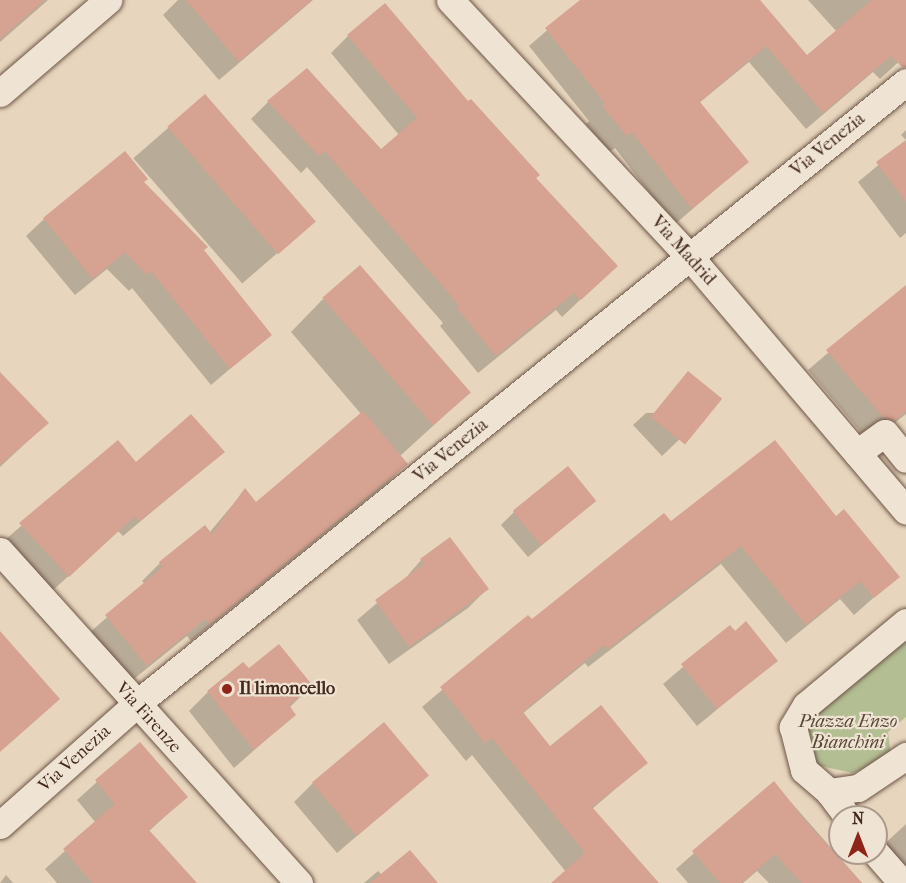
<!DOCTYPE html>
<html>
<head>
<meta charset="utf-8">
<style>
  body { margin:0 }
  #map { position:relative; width:906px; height:883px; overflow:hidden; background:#e7d6bd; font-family:"IM FELL French Canon",serif }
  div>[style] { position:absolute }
  .green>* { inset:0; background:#b3be93 }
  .shadow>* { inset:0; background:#0003; transform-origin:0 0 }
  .building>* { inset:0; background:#d6a291; transform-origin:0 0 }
  .roads { filter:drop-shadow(0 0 2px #6d5446) drop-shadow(0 0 2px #6d5446) }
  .street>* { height:27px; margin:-13.5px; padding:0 13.5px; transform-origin:13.5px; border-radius:13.5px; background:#efe4d4 }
  .dots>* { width:16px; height:16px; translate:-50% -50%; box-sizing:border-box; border:3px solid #efe4d4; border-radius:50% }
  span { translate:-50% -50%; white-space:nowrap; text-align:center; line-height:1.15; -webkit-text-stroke:4.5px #efe4d4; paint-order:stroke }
  .street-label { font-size:18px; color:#44291f }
  .poi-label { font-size:18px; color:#44291f; font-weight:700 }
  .left { translate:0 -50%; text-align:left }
  .park-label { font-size:18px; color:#5a4736; font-style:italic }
  .north { position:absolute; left:828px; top:805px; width:60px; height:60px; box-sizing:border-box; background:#efe4d4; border:2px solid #ab998c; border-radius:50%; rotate:0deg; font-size:16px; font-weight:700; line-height:24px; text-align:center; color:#44291f }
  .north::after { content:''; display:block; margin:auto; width:21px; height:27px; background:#8f2418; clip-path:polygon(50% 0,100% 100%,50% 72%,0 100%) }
</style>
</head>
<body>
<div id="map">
  <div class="green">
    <i style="clip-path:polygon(906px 634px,906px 717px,888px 732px,891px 756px,853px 773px,816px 765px,807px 742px,812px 715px)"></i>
  </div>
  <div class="shadow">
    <i style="clip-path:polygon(0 0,48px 0,0 42px)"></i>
    <i style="clip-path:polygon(178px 0,313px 0,219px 80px,163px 15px)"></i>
    <i style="clip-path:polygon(582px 0,758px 0,807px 58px,837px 32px,808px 0,906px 0,906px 55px,880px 79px,873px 72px,806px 129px,749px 62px,699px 103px,747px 162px,674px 225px,615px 148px,609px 152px,586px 124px,589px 121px,529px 46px)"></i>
    <i style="clip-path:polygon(348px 36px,534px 178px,598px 283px,562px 317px,556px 310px,478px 373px,440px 326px,443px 323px,307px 167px,301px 173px,251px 119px,268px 102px,381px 151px,399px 135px,331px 53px)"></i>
    <i style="left:205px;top:96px;width:166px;height:95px;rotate:49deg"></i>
    <i style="clip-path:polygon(906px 130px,906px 140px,901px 135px)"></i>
    <i style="clip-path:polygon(906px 142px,906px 233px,900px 238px,858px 182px)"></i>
    <i style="clip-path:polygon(143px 182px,270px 335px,211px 385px,132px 288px,129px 291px,107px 269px,75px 295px,26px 236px,44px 219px)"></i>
    <i style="clip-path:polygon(898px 293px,906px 303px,906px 414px,874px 439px,864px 436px,808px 370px)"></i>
    <i style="clip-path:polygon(323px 299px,469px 393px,399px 457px,406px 464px,388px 482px,191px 641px,187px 636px,129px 683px,88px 634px,145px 584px,142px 581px,160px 563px,209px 533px,245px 490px,256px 504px,361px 414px,291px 332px)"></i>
    <i style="clip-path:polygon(0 374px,47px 423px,0 467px)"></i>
    <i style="clip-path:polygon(708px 412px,662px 456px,633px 425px,646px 413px)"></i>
    <i style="clip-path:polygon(118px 442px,136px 464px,223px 452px,123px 536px,118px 531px,52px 591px,5px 540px)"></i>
    <i style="clip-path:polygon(594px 501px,528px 557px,501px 525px,514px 512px)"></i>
    <i style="clip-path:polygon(835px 519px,898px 576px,854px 615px,840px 599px,786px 643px,721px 564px,588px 667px,585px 663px,522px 714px,550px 749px,646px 763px,592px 809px,657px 883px,553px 883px,566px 872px,472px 755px,466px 761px,422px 707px,528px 617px,532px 621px,671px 523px)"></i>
    <i style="clip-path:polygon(450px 539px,487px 589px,468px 608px,389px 664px,357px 620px,403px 581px,421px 560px)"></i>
    <i style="clip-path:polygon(730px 627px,776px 661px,697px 726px,663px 684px)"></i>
    <i style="clip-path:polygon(249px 670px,311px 686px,289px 708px,294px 715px,234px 768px,189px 711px,208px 692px)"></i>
    <i style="clip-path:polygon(139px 744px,186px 797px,148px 832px,195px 883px,57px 883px,45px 869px,96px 823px,77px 800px)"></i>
    <i style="clip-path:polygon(427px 776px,337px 853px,294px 802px,313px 783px)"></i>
    <i style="clip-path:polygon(774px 783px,862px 883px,769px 883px,757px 871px,743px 883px,688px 883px,676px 869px)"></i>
    <i style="clip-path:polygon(906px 824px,906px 883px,878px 850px)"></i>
    <i style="clip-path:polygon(378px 871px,382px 875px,436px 883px,364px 883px)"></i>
    <i style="clip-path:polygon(6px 875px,13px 883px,0 883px)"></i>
  </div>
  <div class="building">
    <i style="clip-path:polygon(0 0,45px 0,0 39px)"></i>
    <i style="clip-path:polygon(186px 0,312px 0,239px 62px)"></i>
    <i style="clip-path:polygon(580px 0,760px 0,807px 55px,872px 0,906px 0,906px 67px,902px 67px,891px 56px,823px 113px,766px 46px,700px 102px,749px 162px,692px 209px,632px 132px,627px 136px,602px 106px,605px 103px,545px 28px)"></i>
    <i style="clip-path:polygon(385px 3px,468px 101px,471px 99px,540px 175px,536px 178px,618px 266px,581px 300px,574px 293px,496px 356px,456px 307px,459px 305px,325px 151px,319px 156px,267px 101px,307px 68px,381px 149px,417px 118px,347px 35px)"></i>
    <i style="left:205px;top:94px;width:169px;height:50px;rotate:49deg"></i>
    <i style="clip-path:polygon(906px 140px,906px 202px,876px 162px)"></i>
    <i style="clip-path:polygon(125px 151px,148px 179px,144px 182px,208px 247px,204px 250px,272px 335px,230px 369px,151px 271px,147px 275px,125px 252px,93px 279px,43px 218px)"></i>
    <i style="left:360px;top:265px;width:169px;height:50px;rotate:49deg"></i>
    <i style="clip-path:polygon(906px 285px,906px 411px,894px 421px,883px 417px,826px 350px)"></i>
    <i style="left:688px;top:371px;width:44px;height:59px;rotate:39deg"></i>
    <i style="clip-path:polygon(0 372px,49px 423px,0 465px)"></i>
    <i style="clip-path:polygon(363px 411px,408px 464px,210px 624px,205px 619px,147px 666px,105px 615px,163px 567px,159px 562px,205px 525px,212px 534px,245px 488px,256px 502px)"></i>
    <i style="clip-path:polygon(191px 414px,225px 452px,139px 522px,135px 516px,69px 577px,19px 523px,118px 440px,136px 462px)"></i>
    <i style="clip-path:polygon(775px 440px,836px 516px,844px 509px,900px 577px,874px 598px,860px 581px,806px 625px,741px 546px,608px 649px,604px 645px,523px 712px,550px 746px,601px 705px,648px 763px,592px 807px,659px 883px,551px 883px,585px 853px,492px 738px,485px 743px,440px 687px,528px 615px,532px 619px,664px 513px,671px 521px)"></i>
    <i style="left:568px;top:466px;width:45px;height:71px;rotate:51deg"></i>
    <i style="clip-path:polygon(450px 537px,489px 589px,409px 647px,375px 600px,424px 564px,420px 559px)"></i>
    <i style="clip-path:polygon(746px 621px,778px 661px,717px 709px,681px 664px,730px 625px,735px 631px)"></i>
    <i style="clip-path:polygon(0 631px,60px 699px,0 752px)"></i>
    <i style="clip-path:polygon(279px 644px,313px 686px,289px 705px,296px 715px,254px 750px,207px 691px,243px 662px,249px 668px)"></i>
    <i style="left:384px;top:722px;width:70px;height:94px;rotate:50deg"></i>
    <i style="clip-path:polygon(140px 742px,188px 797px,149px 830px,197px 883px,92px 883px,63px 849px,115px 804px,95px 780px)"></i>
    <i style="clip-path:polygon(774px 781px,809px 825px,862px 883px,802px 883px,775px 854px,742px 883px,720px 883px,692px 851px)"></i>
    <i style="clip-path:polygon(410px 850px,438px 883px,370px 883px)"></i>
  </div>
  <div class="roads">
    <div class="street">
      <i style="left:450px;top:0;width:352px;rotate:47deg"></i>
      <i style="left:690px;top:257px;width:333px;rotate:49.6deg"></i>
      <i style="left:0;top:93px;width:143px;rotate:-40.7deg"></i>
      <i style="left:857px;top:453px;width:34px;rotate:-36deg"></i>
      <i style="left:885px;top:433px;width:33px;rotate:51deg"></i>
      <i style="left:0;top:551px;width:447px;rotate:48deg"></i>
      <i style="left:906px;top:622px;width:130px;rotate:140.3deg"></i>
      <i style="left:806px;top:705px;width:26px;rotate:121deg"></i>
      <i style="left:793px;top:727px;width:44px;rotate:75.7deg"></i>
      <i style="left:804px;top:770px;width:33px;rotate:41deg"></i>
      <i style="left:829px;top:792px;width:29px;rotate:-8deg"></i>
      <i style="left:858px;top:788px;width:58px;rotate:-33.7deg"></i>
      <i style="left:829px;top:792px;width:31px;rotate:53deg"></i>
      <i style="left:0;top:825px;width:181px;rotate:-41.6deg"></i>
      <i style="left:135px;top:705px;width:991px;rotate:-38.94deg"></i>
      <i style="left:876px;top:853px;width:40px;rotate:49deg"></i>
    </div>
  </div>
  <div class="dots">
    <i style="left:227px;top:689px;background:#8f2418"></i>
  </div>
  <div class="street-label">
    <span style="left:828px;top:145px;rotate:-39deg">Via Venezia</span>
    <span style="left:683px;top:251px;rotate:48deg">Via Madrid</span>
    <span style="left:451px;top:451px;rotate:-39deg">Via Venezia</span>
    <span style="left:148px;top:718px;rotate:48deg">Via Firenze</span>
    <span style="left:75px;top:759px;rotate:-42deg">Via Venezia</span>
  </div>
  <div class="poi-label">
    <span class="left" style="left:239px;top:689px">Il limoncello</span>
  </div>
  <div class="park-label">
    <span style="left:848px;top:733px">Piazza Enzo<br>Bianchini</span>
  </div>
  <div class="north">N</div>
</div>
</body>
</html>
